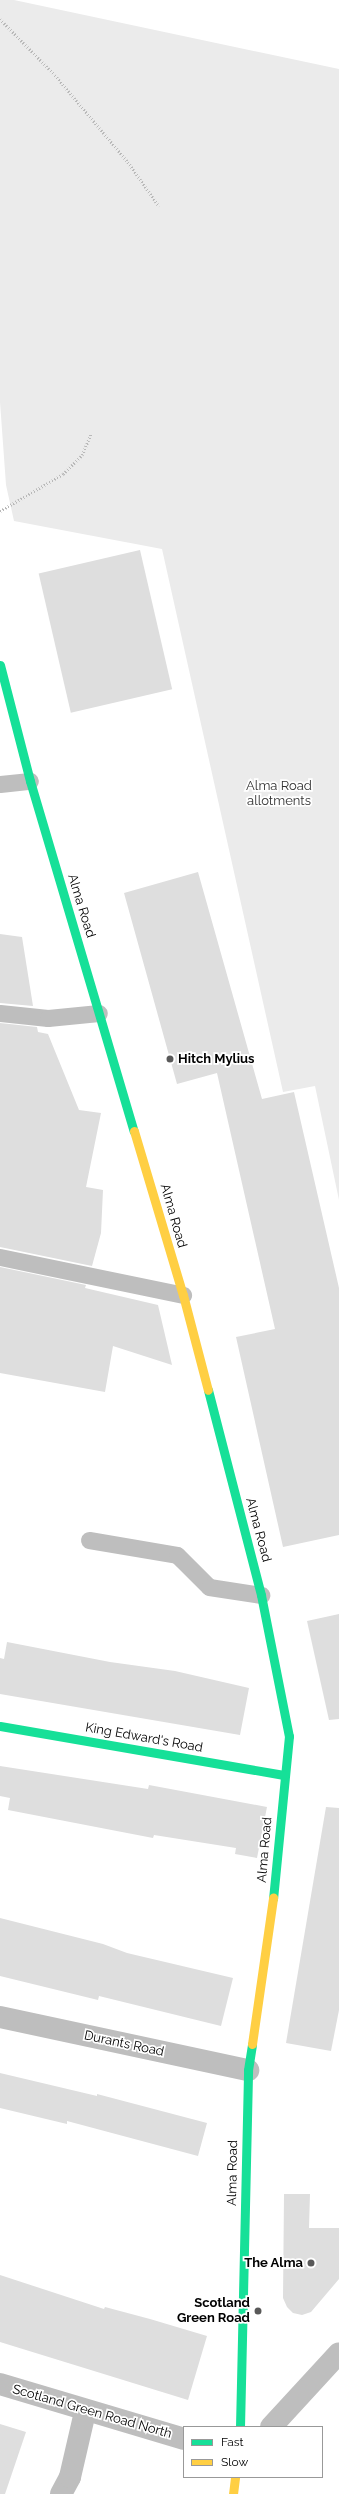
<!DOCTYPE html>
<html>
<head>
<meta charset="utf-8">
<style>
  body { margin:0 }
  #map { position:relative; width:339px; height:2494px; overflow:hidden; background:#fff; font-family:Raleway,sans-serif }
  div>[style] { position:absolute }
  .green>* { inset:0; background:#ebebeb }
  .building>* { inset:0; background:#dedede; transform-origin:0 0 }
  .path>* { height:2.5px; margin-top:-1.25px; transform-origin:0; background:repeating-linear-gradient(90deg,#b9b9b9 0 1px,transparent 0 3px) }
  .lane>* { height:17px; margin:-8.5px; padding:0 8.5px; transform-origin:8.5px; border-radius:8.5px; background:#bebebe }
  .street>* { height:22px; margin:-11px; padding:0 11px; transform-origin:11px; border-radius:11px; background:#bebebe }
  .fast>* { height:9px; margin:-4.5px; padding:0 4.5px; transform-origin:4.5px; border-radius:4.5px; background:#16e098 }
  .slow>* { height:9px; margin:-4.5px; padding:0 4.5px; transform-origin:4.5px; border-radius:4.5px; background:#ffcf43 }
  .dots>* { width:11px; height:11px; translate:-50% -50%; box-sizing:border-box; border:2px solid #fff; border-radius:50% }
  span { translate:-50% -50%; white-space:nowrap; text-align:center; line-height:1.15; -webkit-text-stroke:3.5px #fff; paint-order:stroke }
  .park-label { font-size:13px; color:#313131 }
  .street-label { font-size:13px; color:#000 }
  .poi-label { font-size:13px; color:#000; font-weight:700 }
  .left { translate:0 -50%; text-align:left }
  .right { translate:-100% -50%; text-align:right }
  .legend { position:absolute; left:183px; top:2426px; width:140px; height:52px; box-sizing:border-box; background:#fff; border:1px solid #999; margin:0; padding:5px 7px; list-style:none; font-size:12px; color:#000 }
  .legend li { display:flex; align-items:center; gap:8px; height:20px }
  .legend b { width:20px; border:1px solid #999 }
</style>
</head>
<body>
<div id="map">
  <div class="green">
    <i style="clip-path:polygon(0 0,14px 0,339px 69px,339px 1200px,315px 1086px,283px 1092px,162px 549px,14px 521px,6px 485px,0 402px)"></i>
  </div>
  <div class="building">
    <i style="left:140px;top:550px;width:143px;height:104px;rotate:77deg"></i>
    <i style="clip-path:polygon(198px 872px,262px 1099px,294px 1092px,339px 1288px,339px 1535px,283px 1547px,236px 1337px,275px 1329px,217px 1073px,177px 1084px,124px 893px)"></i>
    <i style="clip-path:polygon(0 934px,22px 937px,33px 1006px,0 1003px)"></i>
    <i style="clip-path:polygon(0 1023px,37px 1027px,38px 1032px,48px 1034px,79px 1110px,101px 1113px,86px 1187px,103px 1190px,101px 1233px,92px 1266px,0 1247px)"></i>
    <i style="clip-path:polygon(0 1267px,86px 1285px,85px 1288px,158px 1305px,172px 1365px,113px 1346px,105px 1392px,0 1373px)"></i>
    <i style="clip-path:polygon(339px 1614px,339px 1719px,329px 1720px,307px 1621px)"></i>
    <i style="clip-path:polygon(7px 1642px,110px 1662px,175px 1671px,249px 1688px,240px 1735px,0 1694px,0 1658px,4px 1659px)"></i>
    <i style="clip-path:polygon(0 1766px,148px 1789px,149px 1785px,267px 1807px,257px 1858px,235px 1854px,236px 1848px,154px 1835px,153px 1838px,8px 1810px,10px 1798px,0 1796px)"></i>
    <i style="clip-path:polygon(326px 1807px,339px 1808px,339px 2010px,331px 2051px,286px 2043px)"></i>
    <i style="clip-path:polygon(0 1918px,103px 1944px,127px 1953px,233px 1978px,221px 2026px,99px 1996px,98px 2000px,0 1976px)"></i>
    <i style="clip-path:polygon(0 2073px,97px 2096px,97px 2094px,207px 2123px,198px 2156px,67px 2121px,67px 2124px,0 2108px)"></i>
    <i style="clip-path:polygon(284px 2194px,310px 2194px,309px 2228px,339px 2228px,339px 2279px,311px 2312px,302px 2315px,293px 2313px,287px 2307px,283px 2298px)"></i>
    <i style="clip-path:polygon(0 2275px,104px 2309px,105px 2307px,150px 2319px,207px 2336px,188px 2400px,0 2342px)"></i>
    <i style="clip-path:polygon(0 2424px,26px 2432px,5px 2494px,0 2494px)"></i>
  </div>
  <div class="path">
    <i style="left:0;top:19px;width:78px;rotate:45.5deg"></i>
    <i style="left:55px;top:75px;width:114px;rotate:50deg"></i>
    <i style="left:128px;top:162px;width:54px;rotate:54.8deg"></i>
    <i style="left:0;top:511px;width:73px;rotate:-30.4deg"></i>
    <i style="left:63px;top:474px;width:27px;rotate:-45deg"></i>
    <i style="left:82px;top:455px;width:23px;rotate:-67deg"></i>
  </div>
  <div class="lane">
    <i style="left:0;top:784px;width:30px;rotate:-6deg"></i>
    <i style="left:0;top:1013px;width:48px;rotate:5.9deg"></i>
    <i style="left:48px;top:1018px;width:51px;rotate:-5.6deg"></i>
    <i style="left:0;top:1257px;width:187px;rotate:11.7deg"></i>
    <i style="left:89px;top:1540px;width:89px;rotate:9.7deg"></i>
    <i style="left:177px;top:1555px;width:45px;rotate:45deg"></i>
    <i style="left:209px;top:1587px;width:53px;rotate:8.7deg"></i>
  </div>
  <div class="street">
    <i style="left:0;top:2017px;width:254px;rotate:12.1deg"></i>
    <i style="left:0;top:2384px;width:192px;rotate:16.6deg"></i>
    <i style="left:271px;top:2427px;width:100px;rotate:-47.4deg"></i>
    <i style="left:61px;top:2494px;width:19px;rotate:-62deg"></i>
    <i style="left:70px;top:2477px;width:67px;rotate:-77deg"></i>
  </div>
  <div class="fast">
    <i style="left:0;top:665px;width:120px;rotate:75.5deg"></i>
    <i style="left:30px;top:781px;width:365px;rotate:73.5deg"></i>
    <i style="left:208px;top:1390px;width:212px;rotate:75.5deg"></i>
    <i style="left:261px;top:1595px;width:144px;rotate:78.8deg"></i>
    <i style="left:289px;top:1736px;width:163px;rotate:95.6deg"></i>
    <i style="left:0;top:1726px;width:288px;rotate:9.8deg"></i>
    <i style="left:240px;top:2427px;width:357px;rotate:-88.7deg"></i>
    <i style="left:248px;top:2070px;width:26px;rotate:-81deg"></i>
  </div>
  <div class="slow">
    <i style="left:134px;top:1131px;width:171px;rotate:73.4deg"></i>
    <i style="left:183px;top:1295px;width:98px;rotate:75.3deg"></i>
    <i style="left:252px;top:2044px;width:148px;rotate:-81.8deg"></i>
    <i style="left:233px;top:2494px;width:17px;rotate:-83deg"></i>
  </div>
  <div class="dots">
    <i style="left:170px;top:1059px;background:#595959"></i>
    <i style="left:311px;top:2263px;background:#595959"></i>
    <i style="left:258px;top:2311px;background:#595959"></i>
  </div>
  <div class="park-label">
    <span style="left:279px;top:794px">Alma Road<br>allotments</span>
  </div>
  <div class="street-label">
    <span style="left:81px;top:906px;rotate:73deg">Alma Road</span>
    <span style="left:173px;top:1216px;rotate:74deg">Alma Road</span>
    <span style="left:258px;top:1530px;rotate:75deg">Alma Road</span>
    <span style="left:144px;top:1738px;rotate:10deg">King Edward's Road</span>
    <span style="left:265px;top:1850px;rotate:-85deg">Alma Road</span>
    <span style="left:124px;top:2044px;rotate:12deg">Durants Road</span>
    <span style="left:233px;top:2173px;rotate:-89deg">Alma Road</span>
    <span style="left:92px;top:2412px;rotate:16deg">Scotland Green Road North</span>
  </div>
  <div class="poi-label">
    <span class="left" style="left:178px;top:1059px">Hitch Mylius</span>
    <span class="right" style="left:303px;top:2263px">The Alma</span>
    <span class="right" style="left:250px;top:2311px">Scotland<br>Green Road</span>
  </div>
  <ul class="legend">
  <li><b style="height:5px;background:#16e098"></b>Fast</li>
  <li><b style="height:5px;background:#ffcf43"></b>Slow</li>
  </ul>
</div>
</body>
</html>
